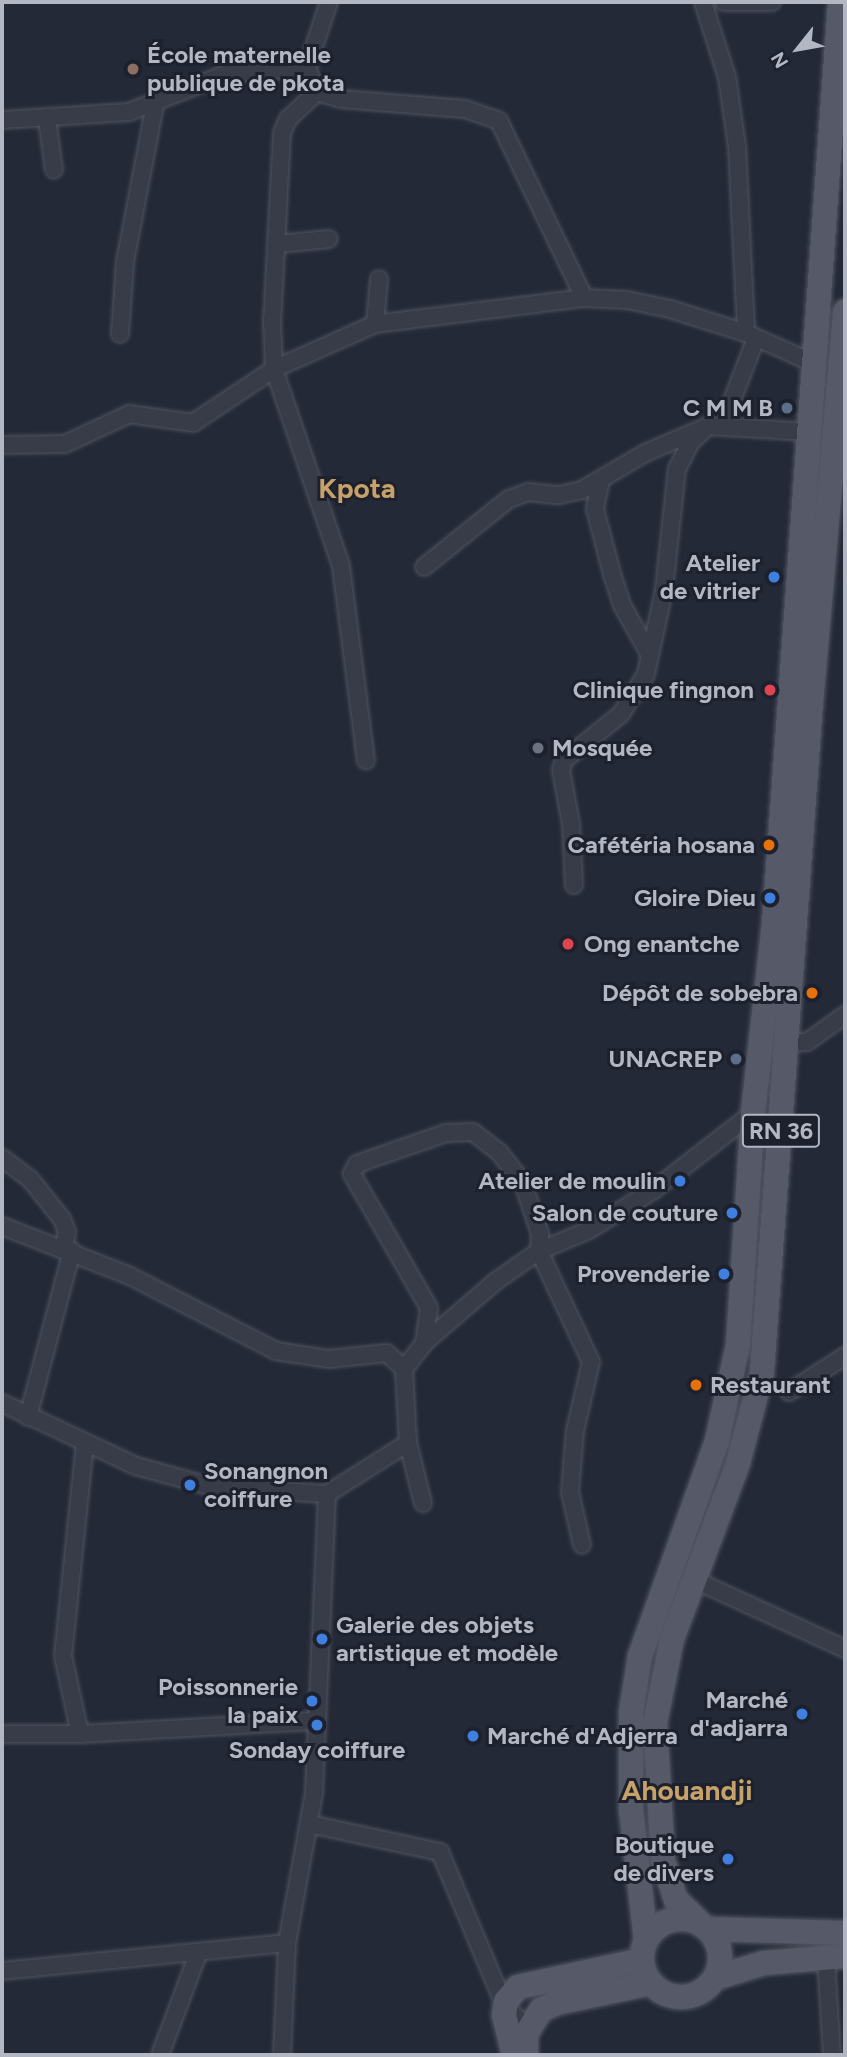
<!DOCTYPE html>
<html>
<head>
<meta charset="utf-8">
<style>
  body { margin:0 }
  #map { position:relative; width:847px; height:2057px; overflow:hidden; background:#242937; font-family:Figtree,sans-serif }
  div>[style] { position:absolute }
  .roads { filter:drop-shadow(0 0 2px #505460) drop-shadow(0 0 2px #505460) }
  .minor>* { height:16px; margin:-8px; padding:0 8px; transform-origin:8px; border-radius:8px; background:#373c48 }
  .primary>* { height:24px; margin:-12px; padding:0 12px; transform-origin:12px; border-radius:12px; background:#565a68 }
  .primary>.ring { margin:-12px; padding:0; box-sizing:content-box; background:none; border:24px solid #565a68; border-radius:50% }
  .dots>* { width:19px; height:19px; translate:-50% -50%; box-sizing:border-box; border:4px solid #1d212d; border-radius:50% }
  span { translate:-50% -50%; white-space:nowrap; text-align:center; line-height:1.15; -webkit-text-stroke:6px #1d212d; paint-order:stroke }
  .shield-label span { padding:2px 5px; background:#1d212d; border:2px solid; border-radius:5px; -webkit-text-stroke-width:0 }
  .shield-label { font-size:23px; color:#b3b7c4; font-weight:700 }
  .poi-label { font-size:24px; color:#b3b7c4; font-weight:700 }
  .left { translate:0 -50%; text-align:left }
  .right { translate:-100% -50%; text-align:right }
  .quarter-label { font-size:28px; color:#c7a16a; font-weight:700 }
  .frame { position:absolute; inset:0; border:4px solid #b3b7c4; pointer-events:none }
  .north { position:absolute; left:763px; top:14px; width:70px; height:70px; -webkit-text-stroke:5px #1d212d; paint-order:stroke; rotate:239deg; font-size:19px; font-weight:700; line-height:28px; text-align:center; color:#b3b7c4 }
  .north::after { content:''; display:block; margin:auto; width:24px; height:32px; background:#b3b7c4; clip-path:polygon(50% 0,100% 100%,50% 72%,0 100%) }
</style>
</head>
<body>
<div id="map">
  <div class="roads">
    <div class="minor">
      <i style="left:703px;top:2px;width:79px;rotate:72.3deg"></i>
      <i style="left:727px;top:77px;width:70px;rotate:81.8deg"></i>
      <i style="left:737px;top:146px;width:187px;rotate:87.2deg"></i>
      <i style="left:724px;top:2px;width:48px"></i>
      <i style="left:317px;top:92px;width:40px;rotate:137deg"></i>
      <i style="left:288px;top:119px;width:15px;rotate:113deg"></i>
      <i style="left:282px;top:133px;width:188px;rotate:93deg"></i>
      <i style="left:272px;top:321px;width:48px;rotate:87.6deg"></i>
      <i style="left:274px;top:369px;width:208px;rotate:71.2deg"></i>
      <i style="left:341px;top:566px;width:196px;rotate:82.7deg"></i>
      <i style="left:317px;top:92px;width:25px;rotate:16deg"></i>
      <i style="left:341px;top:99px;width:124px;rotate:4.6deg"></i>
      <i style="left:465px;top:109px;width:36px;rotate:19deg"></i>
      <i style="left:499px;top:121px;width:196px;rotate:64.3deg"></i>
      <i style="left:317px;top:92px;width:26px;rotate:-113deg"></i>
      <i style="left:307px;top:68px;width:70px;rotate:-71.6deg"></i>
      <i style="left:47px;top:119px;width:51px;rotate:82.2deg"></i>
      <i style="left:2px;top:120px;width:127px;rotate:-3.6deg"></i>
      <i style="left:129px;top:112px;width:104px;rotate:-21.4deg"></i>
      <i style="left:226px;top:74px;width:81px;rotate:-4.2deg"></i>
      <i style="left:278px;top:244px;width:51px;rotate:-5.6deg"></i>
      <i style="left:375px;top:324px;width:45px;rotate:-84.9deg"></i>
      <i style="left:120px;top:334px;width:72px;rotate:-86deg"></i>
      <i style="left:125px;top:262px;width:161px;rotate:-79.2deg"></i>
      <i style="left:723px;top:424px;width:92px;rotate:-69deg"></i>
      <i style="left:2px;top:445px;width:63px;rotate:-0.9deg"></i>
      <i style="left:65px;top:444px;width:71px;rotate:-25.1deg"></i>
      <i style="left:129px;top:414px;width:65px;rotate:8deg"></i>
      <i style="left:193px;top:423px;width:97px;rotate:-33.7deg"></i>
      <i style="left:274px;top:369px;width:111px;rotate:-24deg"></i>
      <i style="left:375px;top:324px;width:211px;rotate:-7.1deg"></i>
      <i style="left:584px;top:298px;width:43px;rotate:2.7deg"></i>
      <i style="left:627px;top:300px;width:44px;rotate:11.8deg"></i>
      <i style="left:670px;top:309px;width:80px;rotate:17.5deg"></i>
      <i style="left:746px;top:333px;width:73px;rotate:24.1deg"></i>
      <i style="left:601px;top:480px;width:30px;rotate:102deg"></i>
      <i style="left:595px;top:509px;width:67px;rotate:75.3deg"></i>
      <i style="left:612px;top:574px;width:33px;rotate:72deg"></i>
      <i style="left:622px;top:605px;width:57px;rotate:60.8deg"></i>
      <i style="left:424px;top:567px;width:109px;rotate:-38.7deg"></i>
      <i style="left:509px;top:499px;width:20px;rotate:-20deg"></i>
      <i style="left:528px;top:492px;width:31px;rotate:6deg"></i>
      <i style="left:559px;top:495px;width:24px;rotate:-12deg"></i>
      <i style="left:582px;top:490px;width:73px;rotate:-30.4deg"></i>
      <i style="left:645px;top:453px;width:69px;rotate:-23.2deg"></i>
      <i style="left:708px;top:426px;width:103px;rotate:3.3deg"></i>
      <i style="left:574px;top:885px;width:61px;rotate:-92.8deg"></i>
      <i style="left:571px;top:824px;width:55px;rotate:-100.5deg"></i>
      <i style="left:561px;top:770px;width:10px;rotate:-73deg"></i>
      <i style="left:564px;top:760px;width:73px;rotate:-38.9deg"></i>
      <i style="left:621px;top:714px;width:47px;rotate:-58deg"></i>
      <i style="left:646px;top:674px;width:86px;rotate:-77.9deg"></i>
      <i style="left:664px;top:590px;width:122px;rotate:-83.9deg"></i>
      <i style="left:677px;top:469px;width:30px;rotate:-63deg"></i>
      <i style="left:691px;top:442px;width:23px;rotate:-43deg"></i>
      <i style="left:788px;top:1043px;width:19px;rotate:-3deg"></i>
      <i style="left:807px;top:1042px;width:47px;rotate:-35.4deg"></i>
      <i style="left:2px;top:1158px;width:35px;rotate:37deg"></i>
      <i style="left:30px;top:1179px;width:51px;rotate:51.3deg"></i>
      <i style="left:62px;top:1219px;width:14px;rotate:69deg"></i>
      <i style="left:67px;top:1232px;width:16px;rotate:101deg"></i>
      <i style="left:2px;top:1226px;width:137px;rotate:21.3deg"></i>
      <i style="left:130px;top:1276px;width:164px;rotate:27.2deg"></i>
      <i style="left:276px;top:1351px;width:54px;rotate:8.6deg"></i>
      <i style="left:329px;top:1359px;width:58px;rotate:-5.9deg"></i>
      <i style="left:387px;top:1353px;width:23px;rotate:43deg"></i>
      <i style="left:404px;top:1369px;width:74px;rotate:86.9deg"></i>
      <i style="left:408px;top:1443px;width:62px;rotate:76deg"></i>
      <i style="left:424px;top:1343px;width:35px;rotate:-82deg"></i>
      <i style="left:429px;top:1308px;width:155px;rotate:-119.9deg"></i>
      <i style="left:352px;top:1174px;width:11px;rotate:-63deg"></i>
      <i style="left:357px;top:1164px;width:12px;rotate:-20deg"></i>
      <i style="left:368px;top:1160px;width:83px;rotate:-19.1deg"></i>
      <i style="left:446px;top:1133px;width:27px;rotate:-2deg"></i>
      <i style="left:473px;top:1132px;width:33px;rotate:38deg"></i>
      <i style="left:499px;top:1152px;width:39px;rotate:52deg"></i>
      <i style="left:523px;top:1183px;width:54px;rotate:71.6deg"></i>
      <i style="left:540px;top:1234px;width:17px;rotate:93deg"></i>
      <i style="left:539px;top:1251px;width:123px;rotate:64.9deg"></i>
      <i style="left:591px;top:1362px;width:71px;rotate:103.1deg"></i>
      <i style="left:575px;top:1431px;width:61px;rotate:94.7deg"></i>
      <i style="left:570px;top:1492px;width:54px;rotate:77.2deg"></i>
      <i style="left:404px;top:1369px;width:33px;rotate:-52deg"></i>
      <i style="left:424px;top:1343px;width:95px;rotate:-40.7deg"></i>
      <i style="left:496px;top:1281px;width:52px;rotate:-34.9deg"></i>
      <i style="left:539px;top:1251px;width:54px;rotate:-22.8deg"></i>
      <i style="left:589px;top:1230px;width:78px;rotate:-31.8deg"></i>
      <i style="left:655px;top:1189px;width:124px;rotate:-37.8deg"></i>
      <i style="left:789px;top:1392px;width:67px;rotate:-32.7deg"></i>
      <i style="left:2px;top:1403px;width:148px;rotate:25.2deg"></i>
      <i style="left:136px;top:1466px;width:80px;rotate:15.3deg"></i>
      <i style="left:213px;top:1487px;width:114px;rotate:3.5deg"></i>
      <i style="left:327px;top:1494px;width:96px;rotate:-32.2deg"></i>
      <i style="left:28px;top:1417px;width:172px;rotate:-75.2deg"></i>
      <i style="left:695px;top:1580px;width:165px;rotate:24.7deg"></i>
      <i style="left:2px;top:1734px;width:78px"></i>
      <i style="left:80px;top:1734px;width:234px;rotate:-3.2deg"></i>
      <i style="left:80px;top:1734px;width:80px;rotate:-102.3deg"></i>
      <i style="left:63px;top:1656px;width:214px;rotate:-84.1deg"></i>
      <i style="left:310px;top:1824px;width:133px;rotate:12.2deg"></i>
      <i style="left:440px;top:1852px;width:168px;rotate:67.2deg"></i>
      <i style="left:505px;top:2007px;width:30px;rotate:41deg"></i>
      <i style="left:826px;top:1958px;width:97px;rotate:86.5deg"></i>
      <i style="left:2px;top:1971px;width:286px;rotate:-5.6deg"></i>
      <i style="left:160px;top:2055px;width:108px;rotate:-69.4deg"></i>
      <i style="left:282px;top:2055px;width:112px;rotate:-87.4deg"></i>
      <i style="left:287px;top:1943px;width:152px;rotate:-79.8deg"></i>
      <i style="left:314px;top:1793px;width:299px;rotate:-87.5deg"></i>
    </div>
    <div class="primary">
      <i class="ring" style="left:642px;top:1919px;width:54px;height:54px"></i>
      <i style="left:700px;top:1923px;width:33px;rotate:-136deg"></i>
      <i style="left:676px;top:1900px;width:41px;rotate:-108.4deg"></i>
      <i style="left:663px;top:1861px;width:138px;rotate:-93.3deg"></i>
      <i style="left:655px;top:1723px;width:86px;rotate:-78.6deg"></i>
      <i style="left:672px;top:1639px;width:188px;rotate:-69.4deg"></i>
      <i style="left:738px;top:1463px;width:94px;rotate:-75.2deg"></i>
      <i style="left:762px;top:1372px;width:671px;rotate:-85.81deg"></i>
      <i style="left:811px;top:703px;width:393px;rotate:-85deg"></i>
      <i style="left:708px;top:1929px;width:137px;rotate:1.7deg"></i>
      <i style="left:646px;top:1941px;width:132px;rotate:-96.5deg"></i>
      <i style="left:631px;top:1810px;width:98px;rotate:-90deg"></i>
      <i style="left:631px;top:1712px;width:57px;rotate:-80.9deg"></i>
      <i style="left:640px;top:1656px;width:228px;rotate:-70.3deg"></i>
      <i style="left:717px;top:1441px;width:98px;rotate:-77.7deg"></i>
      <i style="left:738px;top:1345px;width:232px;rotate:-86.3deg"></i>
      <i style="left:753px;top:1113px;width:191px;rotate:-83.7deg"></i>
      <i style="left:774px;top:923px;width:923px;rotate:-85.9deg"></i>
      <i style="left:715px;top:1978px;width:51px;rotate:-17deg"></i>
      <i style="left:764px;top:1963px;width:81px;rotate:-4.9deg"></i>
      <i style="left:514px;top:2055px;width:41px;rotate:-104deg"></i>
      <i style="left:504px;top:2015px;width:14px;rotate:-82deg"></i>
      <i style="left:506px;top:2001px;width:18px;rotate:-49deg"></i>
      <i style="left:518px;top:1987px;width:127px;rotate:-12.3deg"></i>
      <i style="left:526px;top:2055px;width:21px;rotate:-90deg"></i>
      <i style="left:526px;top:2034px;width:28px;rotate:-58deg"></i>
      <i style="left:541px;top:2010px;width:17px;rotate:-25deg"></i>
      <i style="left:556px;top:2003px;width:97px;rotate:-11.9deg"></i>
    </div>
  </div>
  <div class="dots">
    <i style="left:133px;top:69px;background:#8d6e63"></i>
    <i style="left:787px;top:408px;background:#5c6f8a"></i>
    <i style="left:774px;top:577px;background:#3f7fe0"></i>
    <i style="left:770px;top:690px;background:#e0444e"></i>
    <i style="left:538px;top:748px;background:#6b7280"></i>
    <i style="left:769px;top:845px;background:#e8710a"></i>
    <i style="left:770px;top:898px;background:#3f7fe0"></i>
    <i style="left:568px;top:944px;background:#e0444e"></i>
    <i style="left:812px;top:993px;background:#e8710a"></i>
    <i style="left:736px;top:1059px;background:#5c6f8a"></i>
    <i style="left:680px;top:1181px;background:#3f7fe0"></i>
    <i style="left:732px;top:1213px;background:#3f7fe0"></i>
    <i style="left:724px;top:1274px;background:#3f7fe0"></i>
    <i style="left:696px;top:1385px;background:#e8710a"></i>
    <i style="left:190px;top:1485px;background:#3f7fe0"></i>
    <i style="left:322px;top:1639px;background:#3f7fe0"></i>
    <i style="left:312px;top:1701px;background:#3f7fe0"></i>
    <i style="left:802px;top:1714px;background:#3f7fe0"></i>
    <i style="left:317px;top:1725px;background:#3f7fe0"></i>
    <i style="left:473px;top:1736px;background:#3f7fe0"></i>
    <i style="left:728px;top:1859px;background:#3f7fe0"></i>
  </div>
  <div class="shield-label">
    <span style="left:781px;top:1131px">RN 36</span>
  </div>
  <div class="poi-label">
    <span class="left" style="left:147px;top:69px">École maternelle<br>publique de pkota</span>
    <span class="right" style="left:773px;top:408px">C M M B</span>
    <span class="right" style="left:760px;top:577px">Atelier<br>de vitrier</span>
    <span class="right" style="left:754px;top:690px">Clinique fingnon</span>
    <span class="left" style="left:552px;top:748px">Mosquée</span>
    <span class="right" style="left:755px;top:845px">Cafétéria hosana</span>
    <span class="right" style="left:756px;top:898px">Gloire Dieu</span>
    <span class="left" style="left:584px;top:944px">Ong enantche</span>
    <span class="right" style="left:798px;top:993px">Dépôt de sobebra</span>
    <span class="right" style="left:722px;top:1059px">UNACREP</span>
    <span class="right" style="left:666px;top:1181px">Atelier de moulin</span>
    <span class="right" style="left:718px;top:1213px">Salon de couture</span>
    <span class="right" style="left:710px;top:1274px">Provenderie</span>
    <span class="left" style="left:710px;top:1385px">Restaurant</span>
    <span class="left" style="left:204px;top:1485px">Sonangnon<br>coiffure</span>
    <span class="left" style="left:336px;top:1639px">Galerie des objets<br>artistique et modèle</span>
    <span class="right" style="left:298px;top:1701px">Poissonnerie<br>la paix</span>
    <span class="right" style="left:788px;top:1714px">Marché<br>d'adjarra</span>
    <span class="left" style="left:487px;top:1736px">Marché d'Adjerra</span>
    <span style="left:317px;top:1750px">Sonday coiffure</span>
    <span class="right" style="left:714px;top:1859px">Boutique<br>de divers</span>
  </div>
  <div class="quarter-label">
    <span style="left:357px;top:488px">Kpota</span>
    <span style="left:687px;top:1790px">Ahouandji</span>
  </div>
  <div class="frame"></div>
  <div class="north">N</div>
</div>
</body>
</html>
